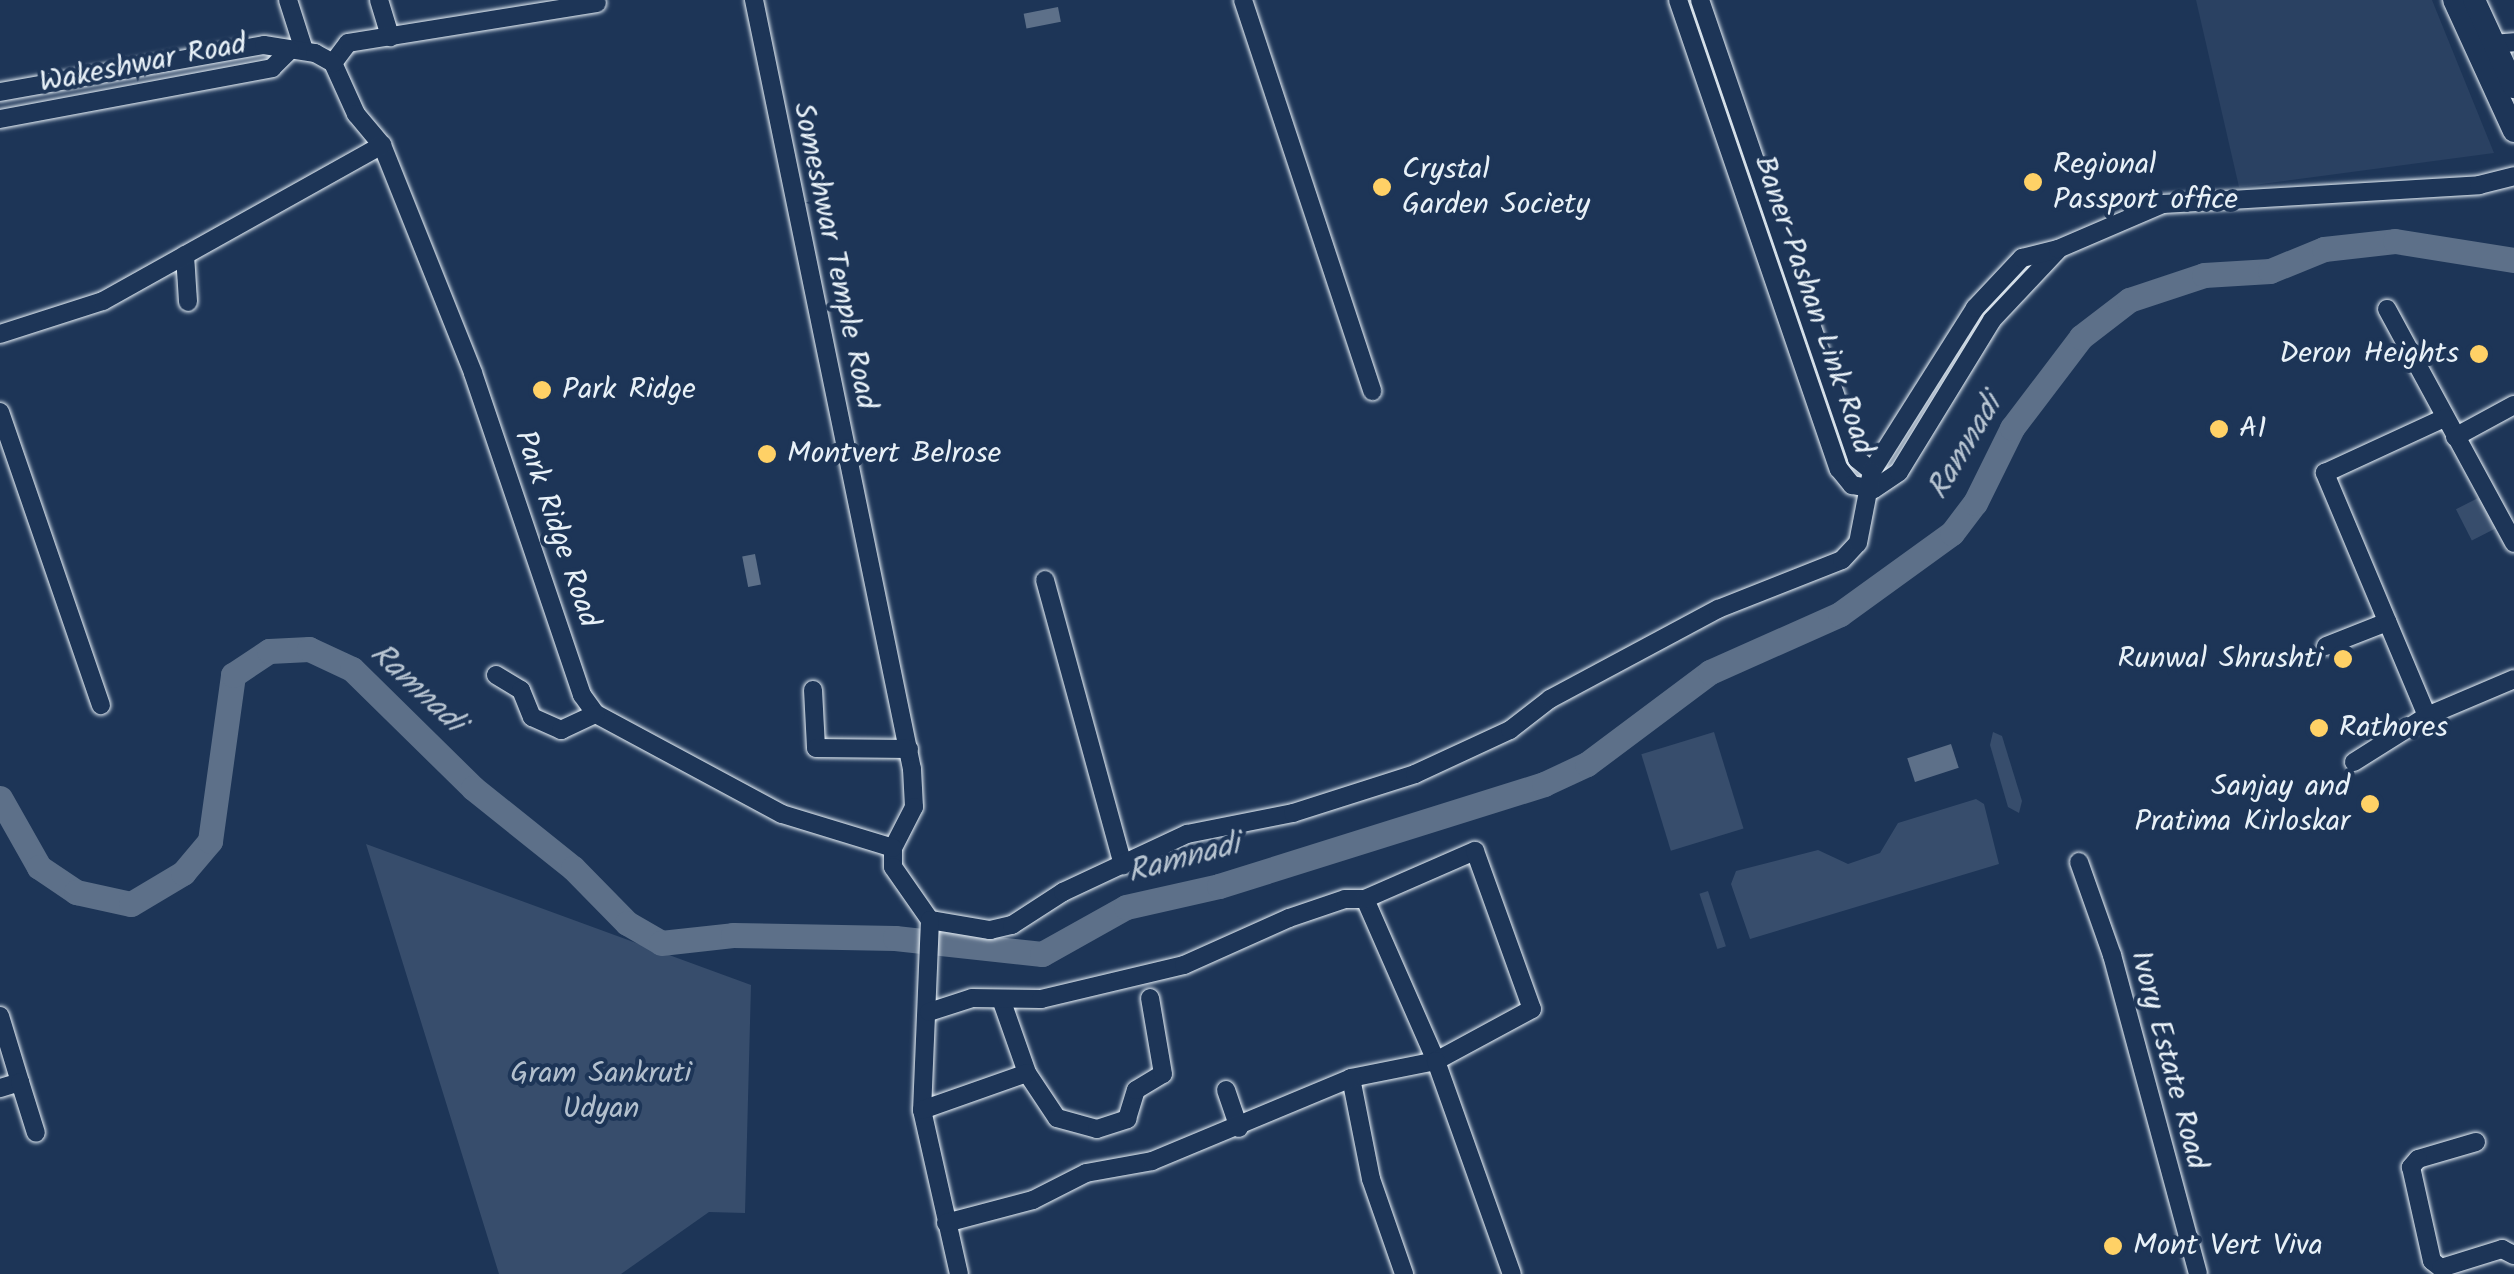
<!DOCTYPE html>
<html>
<head>
<meta charset="utf-8">
<style>
  body { margin:0 }
  #map { position:relative; width:2514px; height:1274px; overflow:hidden; background:#1d3557; font-family:Kalam,sans-serif }
  div>[style] { position:absolute }
  .built>* { inset:0; background:#2a4162 }
  .green>* { inset:0; background:#374d6c; transform-origin:0 0 }
  .water>* { inset:0; background:#5d7089; transform-origin:0 0 }
  .river>* { height:25px; margin:-12.5px; padding:0 12.5px; transform-origin:12.5px; border-radius:12.5px; background:#5d7089 }
  .roads { filter:drop-shadow(0 0 2px #e8f1f8) drop-shadow(0 0 2px #e8f1f8) }
  .minor>* { height:18px; margin:-9px; padding:0 9px; transform-origin:9px; border-radius:9px; background:#1d3557 }
  .major>* { height:22px; margin:-11px; padding:0 11px; transform-origin:11px; border-radius:11px; background:#1d3557 }
  .dots>* { width:28px; height:28px; translate:-50% -50%; box-sizing:border-box; border:5px solid #1d3557; border-radius:50% }
  span { translate:-50% -50%; white-space:nowrap; text-align:center; line-height:1.15; -webkit-text-stroke:8px #1d3557; paint-order:stroke }
  .street-label { font-size:30px; color:#e8f1f8 }
  .poi-label { font-size:30px; color:#e8f1f8 }
  .left { translate:0 -50%; text-align:left }
  .right { translate:-100% -50%; text-align:right }
  .park-label { font-size:30px; color:#b3c0ce }
  .water-label { font-size:32px; color:#b7c4d1; font-style:italic }
</style>
</head>
<body>
<div id="map">
  <div class="built">
    <i style="clip-path:polygon(2196px 0,2432px 0,2494px 153px,2239px 187px)"></i>
  </div>
  <div class="green">
    <i style="left:2480px;top:497px;width:35px;height:27px;rotate:63deg"></i>
    <i style="left:1714px;top:732px;width:101px;height:76px;rotate:73deg"></i>
    <i style="clip-path:polygon(1993px 732px,2002px 736px,2022px 801px,2019px 813px,2008px 807px,1990px 745px)"></i>
    <i style="clip-path:polygon(1976px 799px,1984px 804px,1999px 864px,1750px 939px,1731px 884px,1736px 871px,1818px 850px,1848px 864px,1880px 853px,1898px 823px)"></i>
    <i style="clip-path:polygon(366px 844px,751px 985px,745px 1213px,709px 1212px,621px 1274px,499px 1274px)"></i>
    <i style="left:1708px;top:891px;width:58px;height:9px;rotate:72deg"></i>
  </div>
  <div class="water">
    <i style="left:1058px;top:7px;width:15px;height:35px;rotate:79deg"></i>
    <i style="left:755px;top:554px;width:31px;height:13px;rotate:79deg"></i>
    <i style="left:1951px;top:744px;width:25px;height:46px;rotate:72deg"></i>
  </div>
  <div class="river">
    <i style="left:0;top:798px;width:79px;rotate:60.5deg"></i>
    <i style="left:39px;top:867px;width:45px;rotate:34deg"></i>
    <i style="left:76px;top:892px;width:56px;rotate:12.3deg"></i>
    <i style="left:131px;top:904px;width:61px;rotate:-30.8deg"></i>
    <i style="left:183px;top:873px;width:42px;rotate:-49.8deg"></i>
    <i style="left:210px;top:841px;width:168px;rotate:-82.1deg"></i>
    <i style="left:233px;top:675px;width:43px;rotate:-33.7deg"></i>
    <i style="left:269px;top:651px;width:40px;rotate:-2.9deg"></i>
    <i style="left:309px;top:649px;width:47px;rotate:24.9deg"></i>
    <i style="left:352px;top:669px;width:170px;rotate:44.5deg"></i>
    <i style="left:473px;top:788px;width:128px;rotate:38.7deg"></i>
    <i style="left:573px;top:868px;width:77px;rotate:45.5deg"></i>
    <i style="left:627px;top:923px;width:39px;rotate:30deg"></i>
    <i style="left:661px;top:943px;width:72px;rotate:-6.3deg"></i>
    <i style="left:733px;top:935px;width:162px;rotate:1.1deg"></i>
    <i style="left:895px;top:938px;width:148px;rotate:6.2deg"></i>
    <i style="left:1042px;top:954px;width:96px;rotate:-29.2deg"></i>
    <i style="left:1126px;top:907px;width:95px;rotate:-12.7deg"></i>
    <i style="left:1219px;top:886px;width:341px;rotate:-17.4deg"></i>
    <i style="left:1544px;top:784px;width:47px;rotate:-24.9deg"></i>
    <i style="left:1587px;top:764px;width:154px;rotate:-36.8deg"></i>
    <i style="left:1710px;top:672px;width:142px;rotate:-24deg"></i>
    <i style="left:1840px;top:614px;width:138px;rotate:-35.9deg"></i>
    <i style="left:1952px;top:533px;width:38px;rotate:-53deg"></i>
    <i style="left:1975px;top:503px;width:84px;rotate:-63.7deg"></i>
    <i style="left:2012px;top:428px;width:114px;rotate:-52.8deg"></i>
    <i style="left:2081px;top:337px;width:61px;rotate:-37.6deg"></i>
    <i style="left:2129px;top:300px;width:79px;rotate:-18.4deg"></i>
    <i style="left:2204px;top:275px;width:66px;rotate:-3.5deg"></i>
    <i style="left:2270px;top:271px;width:58px;rotate:-22.2deg"></i>
    <i style="left:2324px;top:249px;width:71px;rotate:-6.4deg"></i>
    <i style="left:2395px;top:241px;width:121px;rotate:9.1deg"></i>
  </div>
  <div class="roads">
    <div class="minor">
      <i style="left:288px;top:0;width:52px;rotate:72.3deg"></i>
      <i style="left:379px;top:0;width:39px;rotate:73deg"></i>
      <i style="left:754px;top:0;width:785px;rotate:78.39deg"></i>
      <i style="left:912px;top:769px;width:38px;rotate:87deg"></i>
      <i style="left:914px;top:807px;width:46px;rotate:117.1deg"></i>
      <i style="left:893px;top:848px;width:19px;rotate:90deg"></i>
      <i style="left:893px;top:867px;width:65px;rotate:55.1deg"></i>
      <i style="left:1243px;top:0;width:412px;rotate:71.7deg"></i>
      <i style="left:1678px;top:0;width:496px;rotate:71.1deg"></i>
      <i style="left:1839px;top:469px;width:21px;rotate:51deg"></i>
      <i style="left:1852px;top:485px;width:22px;rotate:10deg"></i>
      <i style="left:1874px;top:489px;width:30px;rotate:-34deg"></i>
      <i style="left:1899px;top:472px;width:178px;rotate:-58.5deg"></i>
      <i style="left:1992px;top:320px;width:96px;rotate:-46.7deg"></i>
      <i style="left:1700px;top:0;width:485px;rotate:71.1deg"></i>
      <i style="left:1857px;top:459px;width:19px;rotate:39deg"></i>
      <i style="left:1872px;top:471px;width:193px;rotate:-57.7deg"></i>
      <i style="left:1975px;top:308px;width:69px;rotate:-46.8deg"></i>
      <i style="left:2022px;top:258px;width:37px;rotate:-14deg"></i>
      <i style="left:2058px;top:249px;width:114px;rotate:-23.2deg"></i>
      <i style="left:2163px;top:204px;width:317px;rotate:-3.4deg"></i>
      <i style="left:2479px;top:185px;width:36px;rotate:-14deg"></i>
      <i style="left:2493px;top:44px;width:21px;rotate:-5deg"></i>
      <i style="left:333px;top:63px;width:56px;rotate:65.7deg"></i>
      <i style="left:356px;top:114px;width:40px;rotate:50deg"></i>
      <i style="left:382px;top:145px;width:245px;rotate:68.2deg"></i>
      <i style="left:473px;top:373px;width:340px;rotate:71.3deg"></i>
      <i style="left:582px;top:695px;width:24px;rotate:54deg"></i>
      <i style="left:596px;top:714px;width:211px;rotate:28.3deg"></i>
      <i style="left:782px;top:814px;width:116px;rotate:17deg"></i>
      <i style="left:333px;top:63px;width:25px;rotate:-53deg"></i>
      <i style="left:348px;top:43px;width:252px;rotate:-9.1deg"></i>
      <i style="left:0;top:92px;width:268px;rotate:-10.1deg"></i>
      <i style="left:264px;top:45px;width:52px;rotate:8.9deg"></i>
      <i style="left:315px;top:53px;width:21px;rotate:29deg"></i>
      <i style="left:0;top:119px;width:277px;rotate:-10.6deg"></i>
      <i style="left:272px;top:68px;width:25px;rotate:-45deg"></i>
      <i style="left:185px;top:255px;width:47px;rotate:86.3deg"></i>
      <i style="left:2387px;top:309px;width:266px;rotate:61.5deg"></i>
      <i style="left:0;top:334px;width:108px;rotate:-17.8deg"></i>
      <i style="left:103px;top:301px;width:320px;rotate:-29.2deg"></i>
      <i style="left:0;top:412px;width:310px;rotate:71deg"></i>
      <i style="left:2455px;top:437px;width:67px;rotate:-28.5deg"></i>
      <i style="left:1045px;top:580px;width:296px;rotate:74.7deg"></i>
      <i style="left:2326px;top:646px;width:66px;rotate:-21.5deg"></i>
      <i style="left:496px;top:675px;width:29px;rotate:31deg"></i>
      <i style="left:521px;top:690px;width:29px;rotate:68deg"></i>
      <i style="left:532px;top:717px;width:32px;rotate:24deg"></i>
      <i style="left:561px;top:730px;width:38px;rotate:-25deg"></i>
      <i style="left:813px;top:690px;width:58px;rotate:87deg"></i>
      <i style="left:816px;top:748px;width:93px;rotate:0.6deg"></i>
      <i style="left:2427px;top:716px;width:264px;rotate:-112.8deg"></i>
      <i style="left:2325px;top:473px;width:131px;rotate:-24.8deg"></i>
      <i style="left:2354px;top:762px;width:86px;rotate:-32.2deg"></i>
      <i style="left:2427px;top:716px;width:95px;rotate:-23deg"></i>
      <i style="left:2079px;top:862px;width:99px;rotate:70.5deg"></i>
      <i style="left:2112px;top:955px;width:330px;rotate:74.9deg"></i>
      <i style="left:1365px;top:899px;width:177px;rotate:66.3deg"></i>
      <i style="left:1436px;top:1061px;width:87px;rotate:168.7deg"></i>
      <i style="left:1351px;top:1078px;width:103px;rotate:78.8deg"></i>
      <i style="left:1371px;top:1179px;width:101px;rotate:70.8deg"></i>
      <i style="left:930px;top:920px;width:61px;rotate:9.5deg"></i>
      <i style="left:990px;top:930px;width:23px;rotate:-13deg"></i>
      <i style="left:1012px;top:925px;width:61px;rotate:-32.9deg"></i>
      <i style="left:1063px;top:892px;width:137px;rotate:-25.1deg"></i>
      <i style="left:1187px;top:834px;width:108px;rotate:-11.2deg"></i>
      <i style="left:1293px;top:813px;width:128px;rotate:-17.7deg"></i>
      <i style="left:1415px;top:774px;width:105px;rotate:-24.9deg"></i>
      <i style="left:1510px;top:730px;width:51px;rotate:-37.8deg"></i>
      <i style="left:1550px;top:699px;width:191px;rotate:-28.2deg"></i>
      <i style="left:1718px;top:609px;width:133px;rotate:-21.6deg"></i>
      <i style="left:1842px;top:560px;width:23px;rotate:-47deg"></i>
      <i style="left:1858px;top:543px;width:73px;rotate:-79deg"></i>
      <i style="left:930px;top:920px;width:190px;rotate:92.4deg"></i>
      <i style="left:922px;top:1110px;width:168px;rotate:77.3deg"></i>
      <i style="left:1001px;top:999px;width:78px;rotate:70.6deg"></i>
      <i style="left:1027px;top:1073px;width:54px;rotate:56.3deg"></i>
      <i style="left:1057px;top:1118px;width:41px;rotate:15.4deg"></i>
      <i style="left:1097px;top:1129px;width:32px;rotate:-18deg"></i>
      <i style="left:1127px;top:1119px;width:30px;rotate:-73deg"></i>
      <i style="left:1136px;top:1090px;width:31px;rotate:-31deg"></i>
      <i style="left:1163px;top:1074px;width:77px;rotate:-99.7deg"></i>
      <i style="left:929px;top:1012px;width:45px;rotate:-18deg"></i>
      <i style="left:972px;top:998px;width:69px;rotate:0.8deg"></i>
      <i style="left:1041px;top:999px;width:147px;rotate:-13.4deg"></i>
      <i style="left:1184px;top:965px;width:115px;rotate:-24.1deg"></i>
      <i style="left:1289px;top:918px;width:59px;rotate:-18.7deg"></i>
      <i style="left:1345px;top:899px;width:20px"></i>
      <i style="left:1365px;top:899px;width:120px;rotate:-23.6deg"></i>
      <i style="left:1475px;top:851px;width:168px;rotate:70.2deg"></i>
      <i style="left:1532px;top:1009px;width:109px;rotate:151.6deg"></i>
      <i style="left:1436px;top:1061px;width:226px;rotate:70.4deg"></i>
      <i style="left:0;top:1016px;width:69px;rotate:73.1deg"></i>
      <i style="left:20px;top:1082px;width:21px;rotate:163deg"></i>
      <i style="left:20px;top:1082px;width:53px;rotate:72.6deg"></i>
      <i style="left:1226px;top:1090px;width:40px;rotate:71.1deg"></i>
      <i style="left:922px;top:1110px;width:111px;rotate:-19.4deg"></i>
      <i style="left:2476px;top:1142px;width:60px;rotate:163.7deg"></i>
      <i style="left:2418px;top:1159px;width:11px;rotate:131deg"></i>
      <i style="left:2411px;top:1167px;width:96px;rotate:77.4deg"></i>
      <i style="left:2432px;top:1261px;width:11px;rotate:38deg"></i>
      <i style="left:2441px;top:1268px;width:64px;rotate:-17.3deg"></i>
      <i style="left:2502px;top:1249px;width:13px;rotate:27deg"></i>
      <i style="left:946px;top:1223px;width:90px;rotate:-14.8deg"></i>
      <i style="left:1033px;top:1200px;width:59px;rotate:-27deg"></i>
      <i style="left:1086px;top:1173px;width:67px;rotate:-10.3deg"></i>
      <i style="left:1152px;top:1161px;width:216px;rotate:-22.6deg"></i>
    </div>
    <div class="major">
      <i style="left:2454px;top:0;width:144px;rotate:65.4deg"></i>
      <i style="left:2474px;top:0;width:96px;rotate:65.3deg"></i>
    </div>
  </div>
  <div class="dots">
    <i style="left:2033px;top:182px;background:#ffd166"></i>
    <i style="left:1382px;top:187px;background:#ffd166"></i>
    <i style="left:2479px;top:354px;background:#ffd166"></i>
    <i style="left:542px;top:390px;background:#ffd166"></i>
    <i style="left:2219px;top:429px;background:#ffd166"></i>
    <i style="left:767px;top:454px;background:#ffd166"></i>
    <i style="left:2343px;top:659px;background:#ffd166"></i>
    <i style="left:2319px;top:728px;background:#ffd166"></i>
    <i style="left:2370px;top:804px;background:#ffd166"></i>
    <i style="left:2113px;top:1246px;background:#ffd166"></i>
  </div>
  <div class="street-label">
    <span style="left:143px;top:64px;rotate:-11deg">Wakeshwar Road</span>
    <span style="left:834px;top:256px;rotate:78deg">Someshwar Temple Road</span>
    <span style="left:1813px;top:305px;rotate:71deg">Baner-Pashan Link Road</span>
    <span style="left:556px;top:529px;rotate:71deg">Park Ridge Road</span>
    <span style="left:2168px;top:1060px;rotate:75deg">Ivory Estate Road</span>
  </div>
  <div class="poi-label">
    <span class="left" style="left:2053px;top:182px">Regional<br>Passport office</span>
    <span class="left" style="left:1402px;top:187px">Crystal<br>Garden Society</span>
    <span class="right" style="left:2459px;top:354px">Deron Heights</span>
    <span class="left" style="left:562px;top:390px">Park Ridge</span>
    <span class="left" style="left:2239px;top:429px">A1</span>
    <span class="left" style="left:787px;top:454px">Montvert Belrose</span>
    <span class="right" style="left:2323px;top:659px">Runwal Shrushti</span>
    <span class="left" style="left:2339px;top:728px">Rathores</span>
    <span class="right" style="left:2350px;top:804px">Sanjay and<br>Pratima Kirloskar</span>
    <span class="left" style="left:2133px;top:1246px">Mont Vert Viva</span>
  </div>
  <div class="park-label">
    <span style="left:601px;top:1091px">Gram Sankruti<br>Udyan</span>
  </div>
  <div class="water-label">
    <span style="left:1966px;top:448px;rotate:-59deg">Ramnadi</span>
    <span style="left:416px;top:689px;rotate:43deg">Ramnadi</span>
    <span style="left:1184px;top:860px;rotate:-15deg">Ramnadi</span>
  </div>
</div>
</body>
</html>
